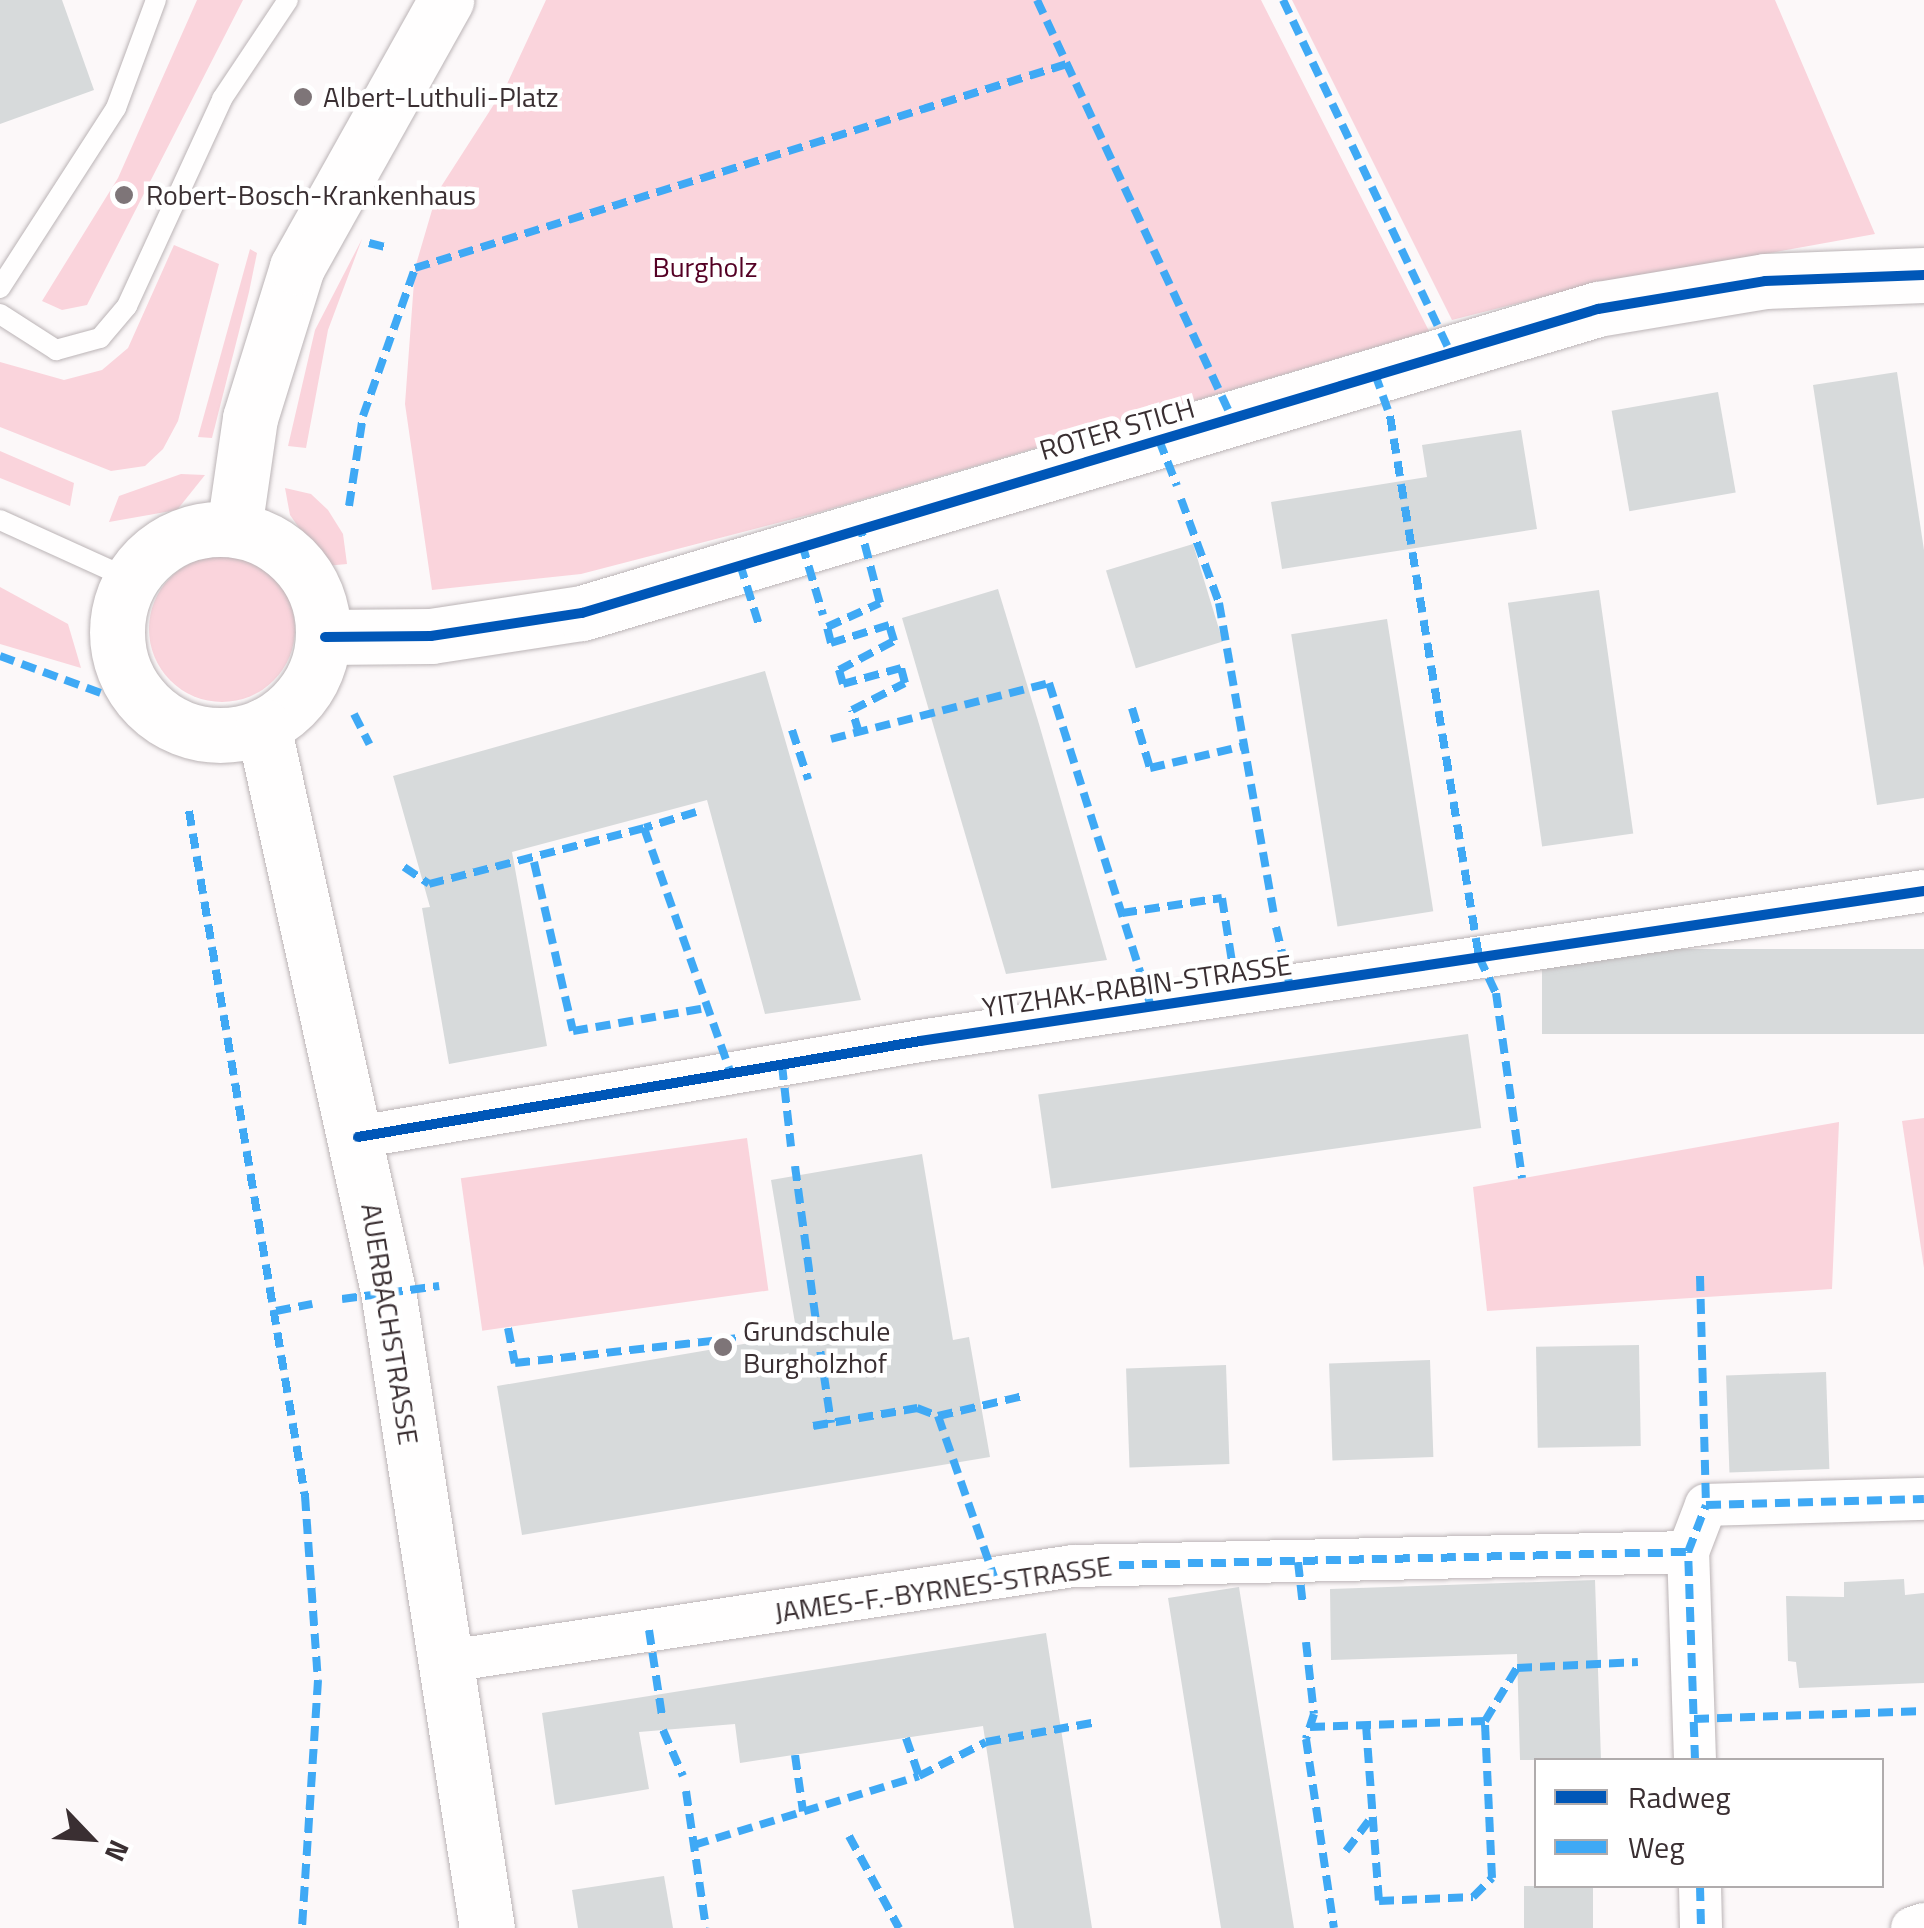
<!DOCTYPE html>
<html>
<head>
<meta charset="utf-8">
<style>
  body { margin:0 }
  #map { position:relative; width:1924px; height:1928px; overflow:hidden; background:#fcf8f9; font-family:"Titillium Web",sans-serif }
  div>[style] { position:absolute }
  .green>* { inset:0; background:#fad4dc; transform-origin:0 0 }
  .round { border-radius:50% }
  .building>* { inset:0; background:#d7dadb; transform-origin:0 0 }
  .roads { filter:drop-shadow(0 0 2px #bbb4b6) drop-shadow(0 0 2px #bbb4b6) }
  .lane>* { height:20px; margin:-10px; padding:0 10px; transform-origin:10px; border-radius:10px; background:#fffefe }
  .street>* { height:42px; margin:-21px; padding:0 21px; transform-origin:21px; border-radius:21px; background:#fffefe }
  .secondary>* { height:55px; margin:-27.5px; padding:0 27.5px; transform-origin:27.5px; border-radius:27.5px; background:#fffefe }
  .secondary>.ring { margin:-27.5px; padding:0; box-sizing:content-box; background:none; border:55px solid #fffefe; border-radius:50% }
  .quiet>* { height:8px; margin-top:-4px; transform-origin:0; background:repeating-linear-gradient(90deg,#3fa9f5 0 15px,transparent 0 23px) }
  .cycleway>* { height:10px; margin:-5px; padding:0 5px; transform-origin:5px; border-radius:5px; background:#0057b8 }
  .dots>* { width:28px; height:28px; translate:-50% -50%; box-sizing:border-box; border:5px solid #fff; border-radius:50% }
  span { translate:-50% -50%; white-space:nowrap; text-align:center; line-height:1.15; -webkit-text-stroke:9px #fff; paint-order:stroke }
  .poi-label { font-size:28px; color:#3a2f32 }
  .left { translate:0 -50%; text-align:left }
  .park-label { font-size:28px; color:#540024 }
  .street-label { font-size:28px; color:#3a2f32 }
  .legend { position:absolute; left:1534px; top:1758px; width:350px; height:130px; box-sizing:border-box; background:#fff; border:2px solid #b0acad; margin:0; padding:12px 18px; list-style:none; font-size:30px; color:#3a2f32 }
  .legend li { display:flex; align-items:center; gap:20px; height:50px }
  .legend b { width:50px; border:2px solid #b0acad }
  .north { position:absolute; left:40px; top:1788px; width:100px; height:100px; -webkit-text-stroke:8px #fff; paint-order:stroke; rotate:115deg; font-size:28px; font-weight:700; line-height:40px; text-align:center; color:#3a2f32 }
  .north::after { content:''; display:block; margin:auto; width:35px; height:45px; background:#3a2f32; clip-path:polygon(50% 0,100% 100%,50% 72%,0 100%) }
</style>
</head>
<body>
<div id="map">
  <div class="green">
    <i style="clip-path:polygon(197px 0,243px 0,87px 305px,62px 310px,42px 301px,118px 178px)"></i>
    <i style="clip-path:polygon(546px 0,1261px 0,1429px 331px,820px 512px,581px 574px,432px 590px,405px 404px,415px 268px,437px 193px,507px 84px)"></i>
    <i style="clip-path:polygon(1292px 0,1775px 0,1875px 234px,1587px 286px,1452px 320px)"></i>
    <i style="clip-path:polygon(362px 239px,328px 330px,306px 448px,288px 446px,315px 330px)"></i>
    <i style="clip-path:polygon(174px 245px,219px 264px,178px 421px,163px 449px,145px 466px,111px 471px,0 427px,0 362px,64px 380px,102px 370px,128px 348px)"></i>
    <i style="clip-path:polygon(250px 249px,257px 253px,249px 292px,212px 438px,198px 437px)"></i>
    <i style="clip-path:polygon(0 451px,74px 483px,70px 506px,0 478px)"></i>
    <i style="clip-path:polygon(181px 474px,205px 475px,177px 510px,109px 522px,119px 496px)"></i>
    <i style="clip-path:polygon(285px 488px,311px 494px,328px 510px,343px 534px,347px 564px,326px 566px,290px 515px)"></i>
    <i class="round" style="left:149px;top:556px;width:146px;height:146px"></i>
    <i style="clip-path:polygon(0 587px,68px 624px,81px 668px,0 644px)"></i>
    <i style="clip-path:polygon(1924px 1118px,1924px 1268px,1902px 1121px)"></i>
    <i style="clip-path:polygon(1839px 1122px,1832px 1289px,1487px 1311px,1473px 1187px)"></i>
    <i style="left:747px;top:1138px;width:154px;height:289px;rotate:82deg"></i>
  </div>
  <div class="building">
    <i style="clip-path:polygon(0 0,62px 0,94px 90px,0 124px)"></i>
    <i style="clip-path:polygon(1897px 372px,1924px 550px,1924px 798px,1877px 805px,1813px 385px)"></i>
    <i style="left:1718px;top:392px;width:102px;height:108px;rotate:80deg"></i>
    <i style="clip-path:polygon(1521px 430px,1537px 529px,1282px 569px,1271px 502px,1427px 477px,1422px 445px)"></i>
    <i style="left:1193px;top:544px;width:102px;height:91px;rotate:73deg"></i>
    <i style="clip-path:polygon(998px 589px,1039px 724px,1107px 960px,1006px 974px,902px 618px)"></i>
    <i style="left:1599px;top:590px;width:246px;height:92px;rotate:82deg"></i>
    <i style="left:1387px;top:619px;width:296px;height:97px;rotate:81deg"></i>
    <i style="clip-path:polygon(765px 671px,861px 1000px,765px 1014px,707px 800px,512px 852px,547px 1046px,449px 1064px,422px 908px,430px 907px,393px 776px)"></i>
    <i style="left:1924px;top:949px;width:85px;height:382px;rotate:90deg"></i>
    <i style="left:1468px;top:1034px;width:95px;height:434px;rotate:82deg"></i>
    <i style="clip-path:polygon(922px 1154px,953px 1340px,969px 1337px,990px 1457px,522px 1535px,497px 1386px,797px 1335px,771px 1180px)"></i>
    <i style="left:1639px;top:1345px;width:101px;height:103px;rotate:89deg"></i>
    <i style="left:1430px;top:1360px;width:97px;height:101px;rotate:88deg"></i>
    <i style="left:1226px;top:1365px;width:99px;height:100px;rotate:88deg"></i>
    <i style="left:1826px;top:1372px;width:97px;height:100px;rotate:88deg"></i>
    <i style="clip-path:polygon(1904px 1579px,1905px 1595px,1924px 1593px,1924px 1683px,1799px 1688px,1796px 1662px,1788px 1661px,1786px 1596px,1844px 1597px,1844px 1582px)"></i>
    <i style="clip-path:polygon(1595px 1580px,1601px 1760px,1520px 1760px,1517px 1654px,1331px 1660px,1330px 1589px)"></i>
    <i style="clip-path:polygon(1239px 1587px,1261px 1724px,1294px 1928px,1221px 1928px,1190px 1736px,1168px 1598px)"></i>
    <i style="clip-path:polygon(1046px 1633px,1092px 1928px,1014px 1928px,983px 1726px,740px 1763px,735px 1724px,639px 1732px,649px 1789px,555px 1805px,542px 1713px)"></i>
    <i style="clip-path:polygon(664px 1876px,673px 1928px,578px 1928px,572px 1890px)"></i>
    <i style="left:1524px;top:1886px;width:69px;height:42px"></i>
  </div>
  <div class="roads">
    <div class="lane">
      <i style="left:0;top:288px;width:214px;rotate:-57.2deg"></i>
      <i style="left:116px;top:108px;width:115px;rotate:-69.7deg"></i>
      <i style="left:0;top:314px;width:67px;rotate:32.7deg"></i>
      <i style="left:56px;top:350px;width:46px;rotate:-15.3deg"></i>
      <i style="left:100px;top:338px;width:42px;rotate:-49.8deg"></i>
      <i style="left:127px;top:306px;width:228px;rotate:-65.3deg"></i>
      <i style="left:222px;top:99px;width:119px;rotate:-56.3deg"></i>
      <i style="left:0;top:520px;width:145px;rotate:24.4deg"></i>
    </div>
    <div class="street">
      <i style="left:358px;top:1137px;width:570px;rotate:-9.69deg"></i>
      <i style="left:920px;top:1041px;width:1015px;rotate:-8.5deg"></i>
      <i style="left:442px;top:1662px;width:638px;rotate:-8.65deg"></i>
      <i style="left:1073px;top:1566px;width:615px;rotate:-1.3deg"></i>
      <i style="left:1695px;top:1760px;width:208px;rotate:-91.9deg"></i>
      <i style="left:1688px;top:1552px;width:50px;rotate:-69deg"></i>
      <i style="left:1706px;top:1505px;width:218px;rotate:-1.6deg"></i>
      <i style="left:1700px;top:1886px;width:42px;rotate:88.6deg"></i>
      <i style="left:1912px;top:1928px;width:13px;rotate:-18deg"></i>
    </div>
    <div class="secondary">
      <i style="left:234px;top:529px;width:112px;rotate:-81.8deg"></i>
      <i style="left:250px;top:418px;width:158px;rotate:-72.7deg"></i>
      <i style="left:297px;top:267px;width:306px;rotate:-60.8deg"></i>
      <i class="ring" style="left:117px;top:529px;width:151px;height:151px"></i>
      <i style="left:325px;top:637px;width:106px;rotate:-0.5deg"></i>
      <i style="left:431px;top:636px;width:153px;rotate:-8.7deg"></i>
      <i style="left:582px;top:613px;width:1061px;rotate:-16.66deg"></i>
      <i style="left:1598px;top:309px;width:169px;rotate:-9.5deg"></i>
      <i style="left:1765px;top:281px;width:159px;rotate:-2.2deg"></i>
      <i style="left:263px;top:726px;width:579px;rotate:77.52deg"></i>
      <i style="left:388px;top:1291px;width:645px;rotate:81.17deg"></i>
    </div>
  </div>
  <div class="quiet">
    <i style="left:1037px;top:0;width:461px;rotate:65deg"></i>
    <i style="left:1283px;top:0;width:389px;rotate:64.6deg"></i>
    <i style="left:369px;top:243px;width:16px;rotate:14deg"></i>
    <i style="left:1375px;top:374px;width:45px;rotate:70.3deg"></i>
    <i style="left:1390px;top:416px;width:548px;rotate:80.66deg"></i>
    <i style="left:1479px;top:957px;width:40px;rotate:65deg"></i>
    <i style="left:1496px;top:993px;width:187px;rotate:82deg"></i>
    <i style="left:1159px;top:440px;width:49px;rotate:68.6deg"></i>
    <i style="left:1181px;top:499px;width:111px;rotate:69.9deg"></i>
    <i style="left:1219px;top:603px;width:318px;rotate:80deg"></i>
    <i style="left:349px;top:506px;width:91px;rotate:-81.2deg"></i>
    <i style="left:363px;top:416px;width:157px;rotate:-70.6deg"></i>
    <i style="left:415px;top:268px;width:686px;rotate:-17.38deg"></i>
    <i style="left:802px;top:544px;width:74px;rotate:73.5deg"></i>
    <i style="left:740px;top:564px;width:64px;rotate:72.7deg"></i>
    <i style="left:0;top:656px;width:111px;rotate:20.1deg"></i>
    <i style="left:1132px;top:708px;width:63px;rotate:73.3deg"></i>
    <i style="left:1150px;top:768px;width:97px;rotate:-13.2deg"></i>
    <i style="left:354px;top:714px;width:34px;rotate:63deg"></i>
    <i style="left:792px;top:730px;width:52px;rotate:71.9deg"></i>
    <i style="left:859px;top:733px;width:24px;rotate:-107deg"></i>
    <i style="left:852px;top:710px;width:59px;rotate:-27deg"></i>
    <i style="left:905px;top:683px;width:16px;rotate:-105deg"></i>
    <i style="left:901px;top:668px;width:60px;rotate:164.6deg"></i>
    <i style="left:843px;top:684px;width:15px;rotate:-106deg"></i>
    <i style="left:839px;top:670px;width:62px;rotate:-27.8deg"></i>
    <i style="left:894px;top:641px;width:17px;rotate:-107deg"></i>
    <i style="left:889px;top:625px;width:61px;rotate:162.8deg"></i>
    <i style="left:831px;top:643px;width:16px;rotate:-104deg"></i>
    <i style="left:827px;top:627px;width:58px;rotate:-24.4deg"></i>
    <i style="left:880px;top:603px;width:80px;rotate:-104.6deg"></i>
    <i style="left:831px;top:739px;width:225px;rotate:-14.4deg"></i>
    <i style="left:1049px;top:683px;width:340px;rotate:72.5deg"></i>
    <i style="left:189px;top:811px;width:695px;rotate:80.39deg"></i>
    <i style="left:305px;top:1496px;width:184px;rotate:86deg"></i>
    <i style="left:318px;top:1680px;width:249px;rotate:93.7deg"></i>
    <i style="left:696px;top:812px;width:54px;rotate:162.9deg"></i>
    <i style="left:644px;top:828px;width:261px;rotate:70.5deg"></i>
    <i style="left:534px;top:862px;width:173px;rotate:77deg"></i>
    <i style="left:573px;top:1031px;width:135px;rotate:-9.8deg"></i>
    <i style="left:404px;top:867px;width:30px;rotate:34deg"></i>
    <i style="left:429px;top:884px;width:222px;rotate:-14.6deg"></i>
    <i style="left:1122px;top:913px;width:101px;rotate:-8.5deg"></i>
    <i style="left:1222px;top:898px;width:97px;rotate:81.1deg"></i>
    <i style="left:1276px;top:927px;width:61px;rotate:76.7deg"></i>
    <i style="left:782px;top:1065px;width:82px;rotate:83.7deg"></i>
    <i style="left:795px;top:1166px;width:164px;rotate:82.3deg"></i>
    <i style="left:1700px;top:1276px;width:229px;rotate:88.5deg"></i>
    <i style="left:342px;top:1299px;width:98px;rotate:-7.6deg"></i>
    <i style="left:276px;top:1311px;width:37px;rotate:-11deg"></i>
    <i style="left:508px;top:1328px;width:36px;rotate:79deg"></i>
    <i style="left:515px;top:1363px;width:304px;rotate:-6.4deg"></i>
    <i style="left:817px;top:1329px;width:95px;rotate:81.5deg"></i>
    <i style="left:938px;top:1416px;width:87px;rotate:-13.2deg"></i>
    <i style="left:813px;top:1426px;width:106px;rotate:-9.8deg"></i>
    <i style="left:917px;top:1408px;width:22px;rotate:21deg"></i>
    <i style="left:938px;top:1416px;width:170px;rotate:70.8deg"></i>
    <i style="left:1298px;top:1562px;width:44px;rotate:83.5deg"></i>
    <i style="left:1073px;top:1566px;width:615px;rotate:-1.3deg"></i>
    <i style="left:649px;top:1630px;width:87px;rotate:81.4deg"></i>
    <i style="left:1306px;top:1642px;width:72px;rotate:83.7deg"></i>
    <i style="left:1314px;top:1714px;width:26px;rotate:108deg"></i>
    <i style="left:1306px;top:1739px;width:191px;rotate:81.6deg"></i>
    <i style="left:1694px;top:1719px;width:230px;rotate:-2deg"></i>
    <i style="left:1366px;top:1725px;width:176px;rotate:85.8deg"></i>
    <i style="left:1379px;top:1901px;width:94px;rotate:-2.4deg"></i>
    <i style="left:1473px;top:1897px;width:27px;rotate:-45deg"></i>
    <i style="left:1492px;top:1878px;width:157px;rotate:-92.6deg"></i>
    <i style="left:1310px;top:1727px;width:175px;rotate:-2deg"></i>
    <i style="left:1485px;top:1721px;width:62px;rotate:-58.9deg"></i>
    <i style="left:1517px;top:1668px;width:121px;rotate:-2.8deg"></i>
    <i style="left:663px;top:1730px;width:50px;rotate:66.5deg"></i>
    <i style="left:906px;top:1738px;width:40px;rotate:71.1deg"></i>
    <i style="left:795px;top:1755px;width:57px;rotate:81.9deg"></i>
    <i style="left:1695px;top:1760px;width:208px;rotate:-91.9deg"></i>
    <i style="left:1688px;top:1552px;width:50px;rotate:-69deg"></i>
    <i style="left:1706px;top:1505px;width:218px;rotate:-1.6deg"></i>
    <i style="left:686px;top:1791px;width:138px;rotate:81.7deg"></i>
    <i style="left:849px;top:1836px;width:105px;rotate:61.5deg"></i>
    <i style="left:694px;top:1845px;width:235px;rotate:-17deg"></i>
    <i style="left:919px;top:1776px;width:75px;rotate:-26.9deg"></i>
    <i style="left:986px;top:1742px;width:113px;rotate:-10.2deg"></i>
    <i style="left:1346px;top:1851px;width:38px;rotate:-53deg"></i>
    <i style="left:1700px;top:1886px;width:42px;rotate:88.6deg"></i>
  </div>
  <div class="cycleway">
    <i style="left:325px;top:637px;width:106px;rotate:-0.5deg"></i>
    <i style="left:431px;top:636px;width:153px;rotate:-8.7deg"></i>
    <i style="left:582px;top:613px;width:1061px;rotate:-16.66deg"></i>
    <i style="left:1598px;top:309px;width:169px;rotate:-9.5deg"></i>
    <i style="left:1765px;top:281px;width:159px;rotate:-2.2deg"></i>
    <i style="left:358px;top:1137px;width:570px;rotate:-9.69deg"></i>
    <i style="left:920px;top:1041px;width:1015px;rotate:-8.5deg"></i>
  </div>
  <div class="dots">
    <i style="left:303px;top:97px;background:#7e7578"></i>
    <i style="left:124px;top:195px;background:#7e7578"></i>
    <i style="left:723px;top:1347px;background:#7e7578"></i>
  </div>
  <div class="poi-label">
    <span class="left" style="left:323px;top:97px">Albert-Luthuli-Platz</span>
    <span class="left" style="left:146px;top:195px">Robert-Bosch-Krankenhaus</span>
    <span class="left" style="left:743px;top:1347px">Grundschule<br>Burgholzhof</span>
  </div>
  <div class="park-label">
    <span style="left:705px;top:267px">Burgholz</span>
  </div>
  <div class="street-label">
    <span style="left:1117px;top:429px;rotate:-16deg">ROTER STICH</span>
    <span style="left:1137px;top:986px;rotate:-8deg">YITZHAK-RABIN-STRASSE</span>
    <span style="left:390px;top:1324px;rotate:81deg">AUERBACHSTRASSE</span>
    <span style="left:943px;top:1589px;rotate:-8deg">JAMES-F.-BYRNES-STRASSE</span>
  </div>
  <ul class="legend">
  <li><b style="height:12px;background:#0057b8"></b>Radweg</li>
  <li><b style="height:12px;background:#3fa9f5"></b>Weg</li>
  </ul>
  <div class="north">N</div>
</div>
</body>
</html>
